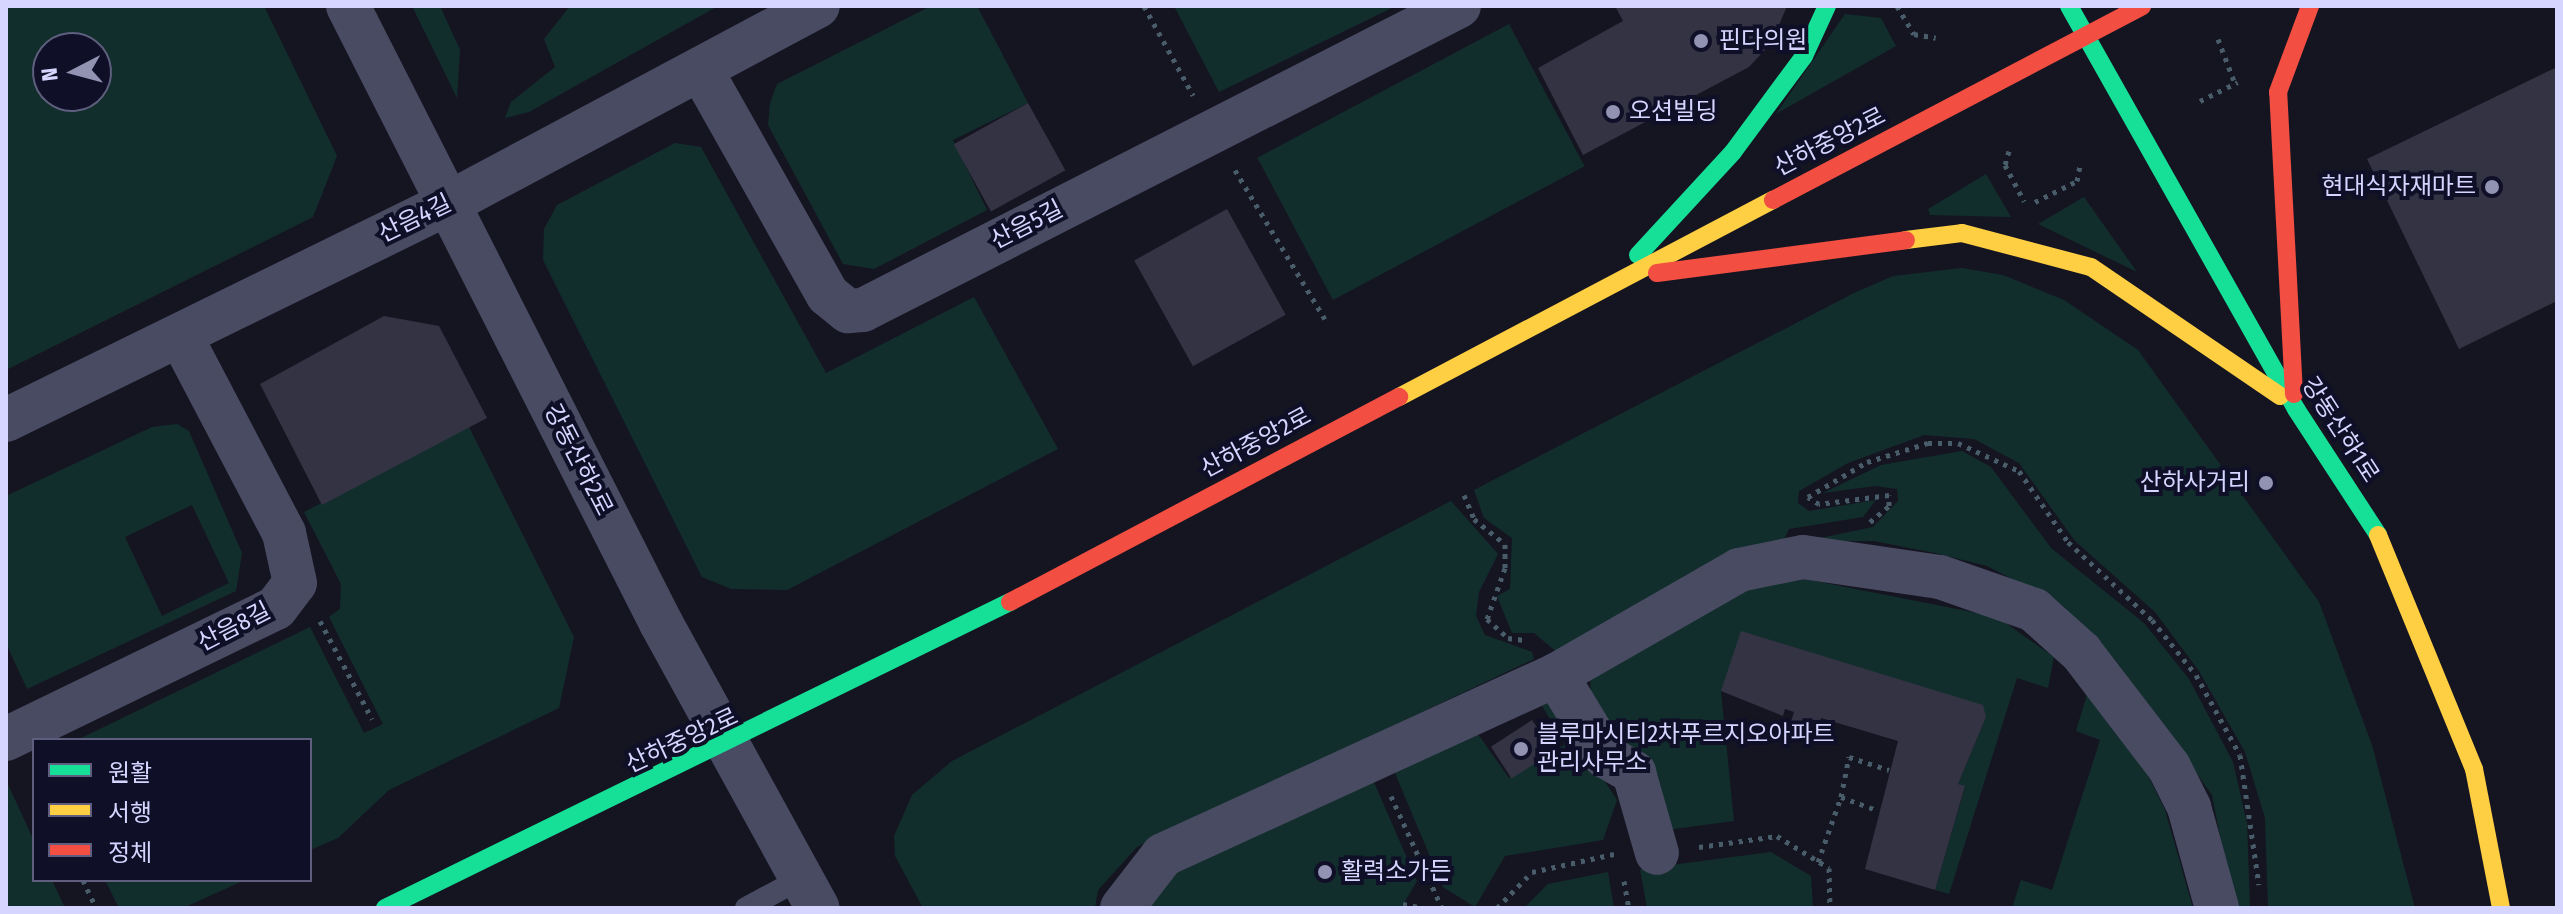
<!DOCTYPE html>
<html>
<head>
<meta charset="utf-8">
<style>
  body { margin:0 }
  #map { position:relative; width:2563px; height:914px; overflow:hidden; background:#151522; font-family:"Fira Sans Condensed","Noto Sans KR",sans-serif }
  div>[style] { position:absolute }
  .green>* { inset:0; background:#122e2c; transform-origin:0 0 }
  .building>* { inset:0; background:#334; transform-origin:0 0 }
  .path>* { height:5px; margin-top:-2.5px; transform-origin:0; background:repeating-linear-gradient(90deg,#495c69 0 4px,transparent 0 10px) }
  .lane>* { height:22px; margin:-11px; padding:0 11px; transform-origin:11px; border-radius:11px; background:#494b63 }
  .street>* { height:44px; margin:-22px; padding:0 22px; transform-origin:22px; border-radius:22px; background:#494b63 }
  .fast>* { height:18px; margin:-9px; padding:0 9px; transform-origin:9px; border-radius:9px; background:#16e098 }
  .slow>* { height:18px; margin:-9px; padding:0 9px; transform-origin:9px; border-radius:9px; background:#ffcf43 }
  .jam>* { height:18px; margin:-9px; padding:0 9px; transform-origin:9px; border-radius:9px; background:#f24e42 }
  .dots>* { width:22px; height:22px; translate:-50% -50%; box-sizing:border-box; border:4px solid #100f28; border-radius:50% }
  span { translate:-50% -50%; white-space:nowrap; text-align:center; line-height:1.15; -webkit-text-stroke:8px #100f28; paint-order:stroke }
  .poi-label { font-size:24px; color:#d6d5ff }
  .left { translate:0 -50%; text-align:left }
  .right { translate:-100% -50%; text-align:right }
  .street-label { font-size:24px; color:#d6d5ff }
  .frame { position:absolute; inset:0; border:8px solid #d6d5ff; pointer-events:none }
  .legend { position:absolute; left:32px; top:738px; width:280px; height:144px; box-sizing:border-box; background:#100f28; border:2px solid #5f5e7e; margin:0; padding:10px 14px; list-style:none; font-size:24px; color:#d6d5ff }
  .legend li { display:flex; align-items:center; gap:16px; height:40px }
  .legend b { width:40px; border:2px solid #5f5e7e }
  .north { position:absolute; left:32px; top:32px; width:80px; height:80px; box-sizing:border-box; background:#100f28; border:2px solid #5f5e7e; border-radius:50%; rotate:264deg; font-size:22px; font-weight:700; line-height:32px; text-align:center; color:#d6d5ff }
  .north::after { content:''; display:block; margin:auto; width:28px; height:36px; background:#9292b2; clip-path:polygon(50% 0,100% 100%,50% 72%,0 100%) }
</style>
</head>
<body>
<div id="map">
  <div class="green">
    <i style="clip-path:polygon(evenodd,6px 6px,264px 6px,337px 156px,313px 217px,6px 370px,6px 6px,48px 48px,96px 48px,96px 96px,48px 96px,48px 48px)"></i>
    <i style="clip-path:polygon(412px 6px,440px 6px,460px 50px,457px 98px)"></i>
    <i style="clip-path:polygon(570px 6px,718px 6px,529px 112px,505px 118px,511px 102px,555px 67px,544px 39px)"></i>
    <i style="clip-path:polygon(931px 6px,977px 6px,1028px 103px,953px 140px,987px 210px,874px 269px,843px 264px,768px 125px,770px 103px,777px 84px)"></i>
    <i style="clip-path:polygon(1174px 6px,1396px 6px,1219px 92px)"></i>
    <i style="clip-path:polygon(1845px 14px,1881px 18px,1896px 46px,1776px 114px)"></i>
    <i style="left:1509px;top:24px;width:161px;height:285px;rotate:62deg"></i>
    <i style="clip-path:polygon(675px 143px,701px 147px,826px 373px,974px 297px,1058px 449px,787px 590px,731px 589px,702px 577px,543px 260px,544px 229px,557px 205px)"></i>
    <i style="clip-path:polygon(1986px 174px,2011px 217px,1930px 215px,1928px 209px)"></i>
    <i style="clip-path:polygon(2084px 197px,2137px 272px,2038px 224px)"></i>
    <i style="clip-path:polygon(1962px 268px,2003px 275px,2064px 300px,2138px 350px,2319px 602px,2372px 745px,2415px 908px,2268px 908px,2265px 818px,2245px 752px,2199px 671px,2155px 612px,2075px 541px,2019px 463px,1974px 439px,1924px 435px,1848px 463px,1799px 491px,1798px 503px,1809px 511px,1876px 500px,1863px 517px,1789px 529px,1780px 548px,1559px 654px,1534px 633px,1512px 633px,1497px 596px,1510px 589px,1512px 538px,1484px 518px,1474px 490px,1854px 293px,1893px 276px)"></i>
    <i style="clip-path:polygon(evenodd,177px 424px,189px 431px,242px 553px,236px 591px,27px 689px,6px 643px,6px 496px,152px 427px,177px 424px,192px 505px,229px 583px,162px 616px,125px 537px,192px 505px)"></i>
    <i style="clip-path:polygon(469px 427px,574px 637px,559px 708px,389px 790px,338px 838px,310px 850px,310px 740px,77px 740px,310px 627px,364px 733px,383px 724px,329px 617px,340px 609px,341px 584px,304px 512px)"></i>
    <i style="clip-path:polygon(1962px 451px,1991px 467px,2051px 548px,2144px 623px,2189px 679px,2233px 762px,2247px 823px,2250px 908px,2234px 908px,2212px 795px,2115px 660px,2061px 604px,1987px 566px,1935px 553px,1874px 541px,1806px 541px,1873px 527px,1898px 501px,1897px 489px,1875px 486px,1823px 493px,1881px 465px)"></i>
    <i style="clip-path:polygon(1451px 501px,1498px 554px,1479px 592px,1476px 616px,1485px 635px,1532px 652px,1534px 659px,1137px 847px,1098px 890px,1095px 908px,923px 908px,895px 856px,894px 836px,912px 795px,952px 761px)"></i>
    <i style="clip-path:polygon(1800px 578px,1997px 617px,2054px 657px,2048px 688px,2017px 678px,1949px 894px,1935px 890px,1965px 787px,1958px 784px,1986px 717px,1721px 691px,1734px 821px,1666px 830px,1591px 697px,1590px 675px,1733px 593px)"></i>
    <i style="clip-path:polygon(2088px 691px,2141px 761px,2165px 810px,2193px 908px,2012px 908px,2021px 880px,2052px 890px,2100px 740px,2076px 731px)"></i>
    <i style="clip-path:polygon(1552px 700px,1617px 800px,1603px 840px,1505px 856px,1475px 907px,1443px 887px,1394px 771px,1478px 734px,1509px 778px,1566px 744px,1542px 706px)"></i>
    <i style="clip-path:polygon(6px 780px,34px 841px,34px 880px,52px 880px,65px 908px,6px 908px)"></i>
    <i style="clip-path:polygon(1373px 780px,1417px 881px,1401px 908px,1146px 908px,1177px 872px)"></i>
    <i style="clip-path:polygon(1771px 852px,1811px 876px,1813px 908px,1647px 908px,1640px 869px)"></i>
    <i style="clip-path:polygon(1608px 872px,1614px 908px,1524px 908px,1548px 884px)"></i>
    <i style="clip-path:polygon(105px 880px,245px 880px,183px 908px,119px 908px)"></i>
  </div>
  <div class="building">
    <i style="clip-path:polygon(1615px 6px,1787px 6px,1772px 42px,1749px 67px,1583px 155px,1538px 68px,1623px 21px)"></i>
    <i style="clip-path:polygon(2557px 67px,2557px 301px,2459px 349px,2367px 159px)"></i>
    <i style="left:1028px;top:103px;width:77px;height:85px;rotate:61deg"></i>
    <i style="left:1227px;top:209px;width:121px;height:106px;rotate:61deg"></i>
    <i style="clip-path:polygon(384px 316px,439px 326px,487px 418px,322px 505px,260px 384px)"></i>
    <i style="clip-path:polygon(1741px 631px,1983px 705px,1986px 717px,1958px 784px,1965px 786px,1935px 890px,1865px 869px,1898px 741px,1821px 718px,1815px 736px,1789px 728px,1794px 712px,1785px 709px,1783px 716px,1721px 691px)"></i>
    <i style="left:1532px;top:720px;width:38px;height:49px;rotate:57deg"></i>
  </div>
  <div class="path">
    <i style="left:1144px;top:6px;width:102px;rotate:61.2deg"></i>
    <i style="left:1897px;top:6px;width:33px;rotate:59deg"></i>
    <i style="left:1914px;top:34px;width:22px;rotate:10deg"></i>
    <i style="left:2218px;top:39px;width:45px;rotate:69.1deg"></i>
    <i style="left:2200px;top:101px;width:42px;rotate:-26.6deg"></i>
    <i style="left:2009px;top:151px;width:15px;rotate:106deg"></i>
    <i style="left:2005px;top:165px;width:41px;rotate:62.2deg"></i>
    <i style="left:1235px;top:170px;width:174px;rotate:58.9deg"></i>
    <i style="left:2035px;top:202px;width:47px;rotate:-26.6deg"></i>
    <i style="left:2077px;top:181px;width:16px;rotate:-79deg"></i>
    <i style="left:1464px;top:495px;width:26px;rotate:67deg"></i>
    <i style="left:1474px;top:519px;width:40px;rotate:39deg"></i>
    <i style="left:1505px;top:544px;width:24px;rotate:90deg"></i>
    <i style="left:1505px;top:568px;width:54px;rotate:109.4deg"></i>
    <i style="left:1487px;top:619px;width:28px;rotate:42deg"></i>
    <i style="left:1508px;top:638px;width:17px;rotate:7deg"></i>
    <i style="left:1870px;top:522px;width:25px;rotate:-40deg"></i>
    <i style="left:1889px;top:506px;width:11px;rotate:-90deg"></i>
    <i style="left:1889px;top:495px;width:71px;rotate:172.7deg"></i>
    <i style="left:1819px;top:504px;width:13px;rotate:-148deg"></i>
    <i style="left:1808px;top:497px;width:69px;rotate:-30.7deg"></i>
    <i style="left:1867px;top:462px;width:64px;rotate:-17.3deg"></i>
    <i style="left:1928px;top:443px;width:30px"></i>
    <i style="left:1958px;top:443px;width:67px;rotate:24.7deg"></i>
    <i style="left:2019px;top:471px;width:86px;rotate:55.4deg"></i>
    <i style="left:2068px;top:542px;width:115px;rotate:42.9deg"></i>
    <i style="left:2152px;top:620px;width:70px;rotate:51.3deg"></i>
    <i style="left:2196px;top:675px;width:91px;rotate:61.2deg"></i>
    <i style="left:2240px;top:755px;width:131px;rotate:81.7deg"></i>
    <i style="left:320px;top:621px;width:111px;rotate:62deg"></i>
    <i style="left:1391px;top:796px;width:123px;rotate:65.5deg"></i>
    <i style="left:1841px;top:797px;width:41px;rotate:-78.7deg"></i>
    <i style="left:1849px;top:757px;width:42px;rotate:18deg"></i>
    <i style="left:1699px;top:847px;width:79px;rotate:-8deg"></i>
    <i style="left:1777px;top:836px;width:61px;rotate:31.6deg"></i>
    <i style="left:1829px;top:868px;width:40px;rotate:88.6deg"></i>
    <i style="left:1818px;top:862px;width:69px;rotate:-70.5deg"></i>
    <i style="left:1841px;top:797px;width:38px;rotate:20deg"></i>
    <i style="left:83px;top:880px;width:31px;rotate:65deg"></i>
    <i style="left:1624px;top:881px;width:27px;rotate:80deg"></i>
    <i style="left:1403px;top:904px;width:21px;rotate:11deg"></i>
    <i style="left:1497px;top:908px;width:50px;rotate:-45.8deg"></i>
    <i style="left:1532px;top:872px;width:84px;rotate:-12.4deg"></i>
  </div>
  <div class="lane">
    <i style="left:746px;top:908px;width:64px;rotate:-28.2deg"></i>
  </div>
  <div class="street">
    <i style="left:348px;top:6px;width:692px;rotate:63.1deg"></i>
    <i style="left:661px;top:623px;width:325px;rotate:61.2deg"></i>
    <i style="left:701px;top:70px;width:258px;rotate:60.6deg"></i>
    <i style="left:828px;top:295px;width:26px;rotate:39deg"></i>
    <i style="left:848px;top:311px;width:15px;rotate:-4deg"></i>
    <i style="left:863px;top:310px;width:669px;rotate:-27.02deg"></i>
    <i style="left:6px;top:420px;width:493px;rotate:-26.1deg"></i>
    <i style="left:449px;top:203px;width:418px;rotate:-28.1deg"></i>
    <i style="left:1556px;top:675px;width:95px;rotate:58.8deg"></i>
    <i style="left:1605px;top:756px;width:34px;rotate:30deg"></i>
    <i style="left:1634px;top:773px;width:83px;rotate:74deg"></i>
    <i style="left:6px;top:739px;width:300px;rotate:-25.9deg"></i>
    <i style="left:276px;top:608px;width:31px;rotate:-53deg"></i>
    <i style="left:295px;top:583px;width:51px;rotate:-102.4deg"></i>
    <i style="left:284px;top:533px;width:221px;rotate:-117.7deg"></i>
    <i style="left:1122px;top:908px;width:67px;rotate:-52.3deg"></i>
    <i style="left:1163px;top:855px;width:432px;rotate:-24.6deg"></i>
    <i style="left:1556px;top:675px;width:211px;rotate:-29.8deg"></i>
    <i style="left:1739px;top:570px;width:65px;rotate:-11.5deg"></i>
    <i style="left:1803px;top:557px;width:138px;rotate:8.3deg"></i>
    <i style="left:1940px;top:577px;width:100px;rotate:19.3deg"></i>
    <i style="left:2034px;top:610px;width:63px;rotate:41.8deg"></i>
    <i style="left:2081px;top:652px;width:145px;rotate:52.6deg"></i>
    <i style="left:2169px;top:767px;width:45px;rotate:63.4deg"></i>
    <i style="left:2189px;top:807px;width:105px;rotate:74.5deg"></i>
  </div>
  <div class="fast">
    <i style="left:2069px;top:6px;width:463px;rotate:60.6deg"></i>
    <i style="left:2296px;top:409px;width:150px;rotate:56.9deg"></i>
    <i style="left:1638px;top:255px;width:140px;rotate:-47.3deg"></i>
    <i style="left:1733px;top:152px;width:119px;rotate:-53.5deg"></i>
    <i style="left:1804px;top:56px;width:55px;rotate:-65.3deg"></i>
    <i style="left:385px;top:908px;width:696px;rotate:-26.09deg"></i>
  </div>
  <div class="slow">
    <i style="left:1906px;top:240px;width:56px;rotate:-7.1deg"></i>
    <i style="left:1962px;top:233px;width:133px;rotate:14.8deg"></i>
    <i style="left:2091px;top:267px;width:229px;rotate:34.3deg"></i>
    <i style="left:1399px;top:397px;width:423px;rotate:-27.8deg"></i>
    <i style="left:2378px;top:535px;width:253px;rotate:67.7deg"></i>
    <i style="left:2474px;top:769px;width:142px;rotate:79deg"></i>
  </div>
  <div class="jam">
    <i style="left:1773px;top:200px;width:417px;rotate:-27.7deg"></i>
    <i style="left:1657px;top:273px;width:251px;rotate:-7.5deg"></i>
    <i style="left:2294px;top:394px;width:302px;rotate:-93deg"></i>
    <i style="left:2278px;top:92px;width:92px;rotate:-69.6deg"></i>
    <i style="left:1010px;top:602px;width:440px;rotate:-27.8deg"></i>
  </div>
  <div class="dots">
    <i style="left:1701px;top:41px;background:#9292b2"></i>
    <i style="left:1613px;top:112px;background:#9292b2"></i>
    <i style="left:2492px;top:187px;background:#9292b2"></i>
    <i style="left:2266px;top:483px;background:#9292b2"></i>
    <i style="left:1521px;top:749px;background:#9292b2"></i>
    <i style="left:1325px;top:872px;background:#9292b2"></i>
  </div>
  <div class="poi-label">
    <span class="left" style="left:1719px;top:41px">핀다의원</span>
    <span class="left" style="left:1629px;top:112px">오션빌딩</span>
    <span class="right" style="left:2476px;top:187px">현대식자재마트</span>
    <span class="right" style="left:2250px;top:483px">산하사거리</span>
    <span class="left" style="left:1537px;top:749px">블루마시티2차푸르지오아파트<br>관리사무소</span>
    <span class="left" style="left:1341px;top:872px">활력소가든</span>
  </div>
  <div class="street-label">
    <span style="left:1830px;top:142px;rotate:-27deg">산하중앙2로</span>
    <span style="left:415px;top:219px;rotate:-26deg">산음4길</span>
    <span style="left:1027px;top:225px;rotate:-27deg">산음5길</span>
    <span style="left:2340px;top:430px;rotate:57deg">강동산하1로</span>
    <span style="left:1256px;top:443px;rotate:-28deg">산하중앙2로</span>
    <span style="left:578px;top:460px;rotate:63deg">강동산하2로</span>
    <span style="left:234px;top:627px;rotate:-27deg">산음8길</span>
    <span style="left:682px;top:741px;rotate:-25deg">산하중앙2로</span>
  </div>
  <div class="frame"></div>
  <ul class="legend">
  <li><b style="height:10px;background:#16e098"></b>원활</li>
  <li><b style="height:10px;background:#ffcf43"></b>서행</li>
  <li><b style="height:10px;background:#f24e42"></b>정체</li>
  </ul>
  <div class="north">N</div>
</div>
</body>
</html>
